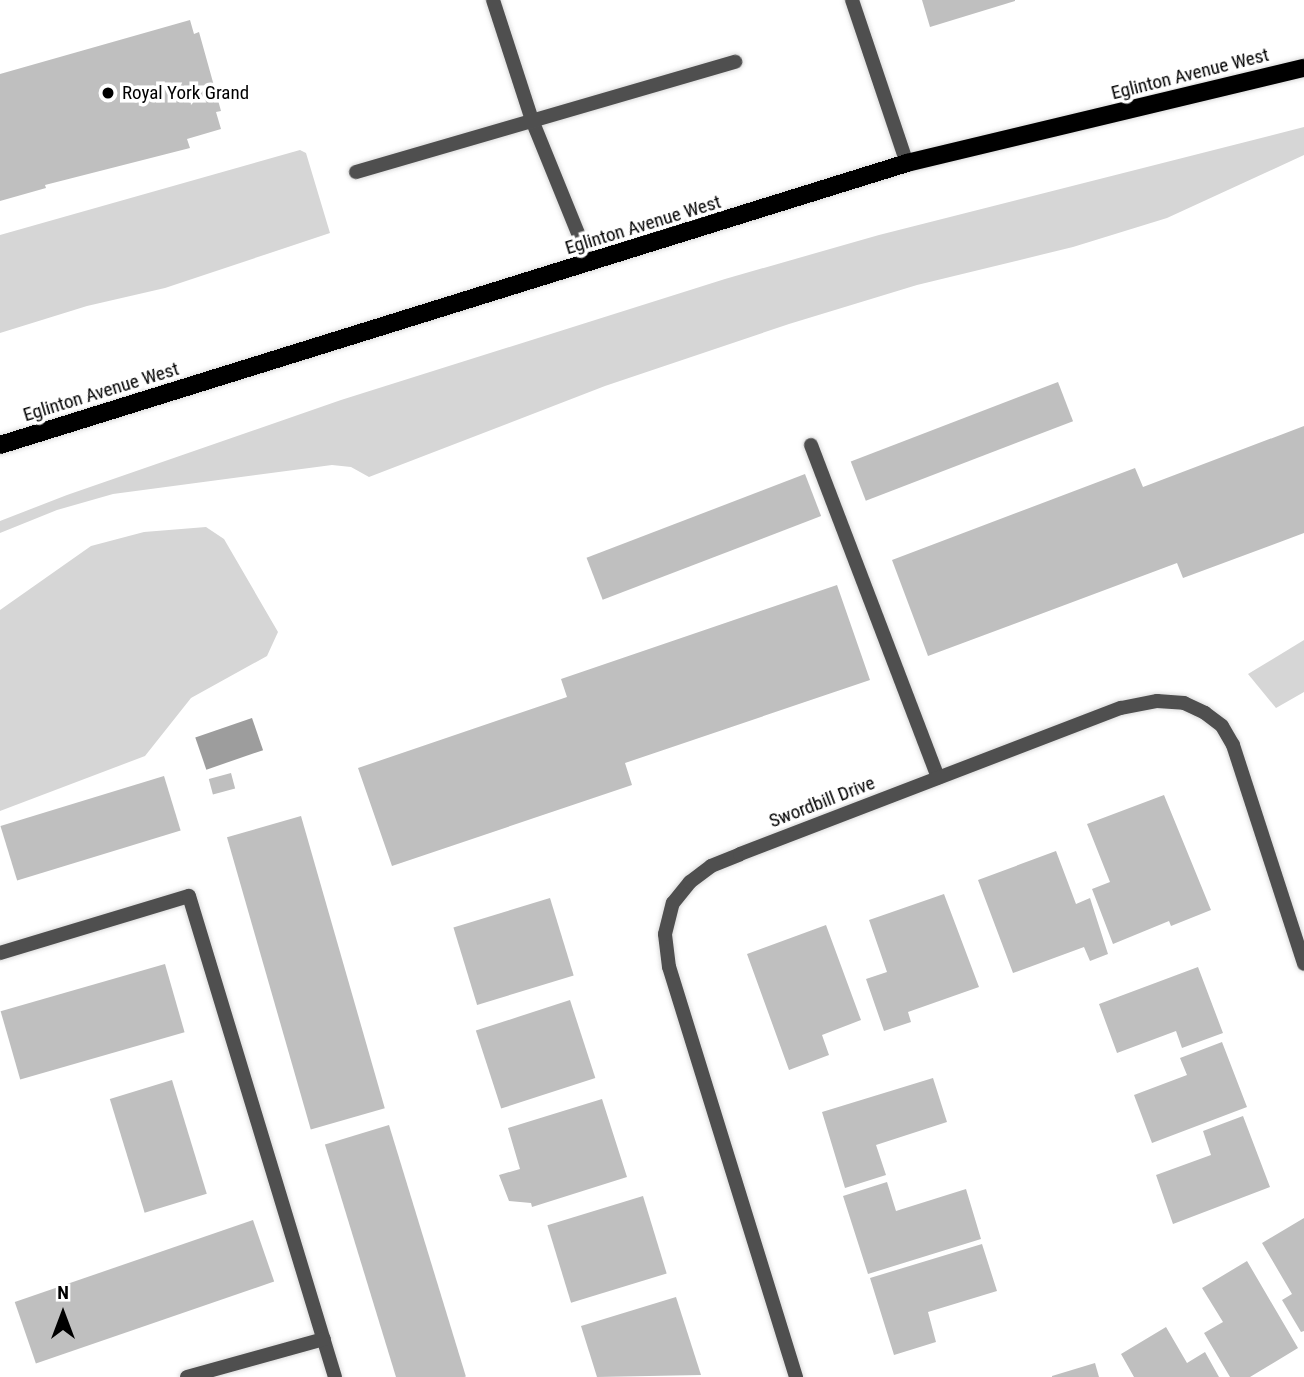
<!DOCTYPE html>
<html>
<head>
<meta charset="utf-8">
<style>
  body { margin:0 }
  #map { position:relative; width:1304px; height:1377px; overflow:hidden; background:#fff; font-family:"Roboto Condensed",sans-serif }
  div>[style] { position:absolute }
  .green>* { inset:0; background:#d6d6d6 }
  .water>* { inset:0; background:#9d9d9d; transform-origin:0 0 }
  .building>* { inset:0; background:#bfbfbf; transform-origin:0 0 }
  .roads { filter:drop-shadow(0 0 2px #dbdbdb) drop-shadow(0 0 2px #dbdbdb) }
  .lane>* { height:14px; margin:-7px; padding:0 7px; transform-origin:7px; border-radius:7px; background:#4f4f4f }
  .street>* { height:14px; margin:-7px; padding:0 7px; transform-origin:7px; border-radius:7px; background:#4f4f4f }
  .primary>* { height:18px; margin:-9px; padding:0 9px; transform-origin:9px; border-radius:9px; background:#000 }
  .dots>* { width:19px; height:19px; translate:-50% -50%; box-sizing:border-box; border:4px solid #fff; border-radius:50% }
  span { translate:-50% -50%; white-space:nowrap; text-align:center; line-height:1.15; -webkit-text-stroke:7px #fff; paint-order:stroke }
  .street-label { font-size:19px; color:#000 }
  .poi-label { font-size:19px; color:#000 }
  .left { translate:0 -50%; text-align:left }
  .north { position:absolute; left:28px; top:1279px; width:70px; height:70px; -webkit-text-stroke:5px #fff; paint-order:stroke; rotate:0deg; font-size:19px; font-weight:700; line-height:28px; text-align:center; color:#000 }
  .north::after { content:''; display:block; margin:auto; width:24px; height:32px; background:#000; clip-path:polygon(50% 0,100% 100%,50% 72%,0 100%) }
</style>
</head>
<body>
<div id="map">
  <div class="green">
    <i style="clip-path:polygon(1304px 127px,1304px 155px,1167px 218px,1073px 247px,917px 285px,789px 324px,605px 386px,369px 477px,351px 467px,332px 465px,113px 494px,57px 510px,0 533px,0 521px,67px 495px,341px 400px,725px 279px,879px 235px)"></i>
    <i style="clip-path:polygon(300px 150px,306px 153px,330px 233px,165px 288px,87px 306px,0 333px,0 235px)"></i>
    <i style="clip-path:polygon(206px 527px,224px 539px,278px 632px,267px 656px,191px 698px,145px 756px,0 811px,0 610px,91px 546px,144px 532px)"></i>
    <i style="clip-path:polygon(1304px 640px,1304px 692px,1276px 708px,1248px 674px)"></i>
  </div>
  <div class="water">
    <i style="left:252px;top:718px;width:34px;height:60px;rotate:71deg"></i>
  </div>
  <div class="building">
    <i style="clip-path:polygon(922px 0,1015px 0,1015px 1px,930px 27px)"></i>
    <i style="clip-path:polygon(190px 20px,194px 34px,199px 32px,221px 111px,216px 112px,221px 129px,187px 139px,190px 148px,45px 185px,46px 188px,0 201px,0 74px)"></i>
    <i style="left:1058px;top:382px;width:42px;height:222px;rotate:69deg"></i>
    <i style="clip-path:polygon(1304px 426px,1304px 533px,1183px 578px,1177px 563px,928px 656px,892px 560px,1135px 468px,1143px 487px)"></i>
    <i style="left:805px;top:474px;width:45px;height:234px;rotate:69deg"></i>
    <i style="clip-path:polygon(837px 585px,870px 680px,625px 763px,632px 785px,392px 866px,358px 768px,567px 697px,561px 679px)"></i>
    <i style="left:231px;top:773px;width:16px;height:23px;rotate:75deg"></i>
    <i style="left:164px;top:776px;width:57px;height:171px;rotate:73deg"></i>
    <i style="clip-path:polygon(1164px 795px,1211px 910px,1171px 926px,1169px 921px,1113px 944px,1092px 889px,1110px 882px,1087px 824px)"></i>
    <i style="left:301px;top:816px;width:304px;height:77px;rotate:74deg"></i>
    <i style="clip-path:polygon(1056px 851px,1076px 904px,1090px 898px,1108px 954px,1090px 961px,1084px 947px,1013px 973px,978px 880px)"></i>
    <i style="clip-path:polygon(944px 894px,979px 987px,908px 1012px,911px 1022px,884px 1031px,866px 979px,887px 972px,869px 920px)"></i>
    <i style="left:550px;top:898px;width:81px;height:101px;rotate:73deg"></i>
    <i style="clip-path:polygon(826px 925px,861px 1020px,822px 1035px,829px 1055px,789px 1070px,747px 954px)"></i>
    <i style="left:165px;top:964px;width:71px;height:171px;rotate:74deg"></i>
    <i style="clip-path:polygon(1198px 967px,1223px 1033px,1182px 1048px,1176px 1031px,1117px 1053px,1099px 1004px)"></i>
    <i style="left:570px;top:1000px;width:82px;height:99px;rotate:72deg"></i>
    <i style="clip-path:polygon(1222px 1042px,1247px 1107px,1152px 1143px,1134px 1095px,1187px 1075px,1180px 1058px)"></i>
    <i style="clip-path:polygon(933px 1078px,947px 1122px,876px 1145px,886px 1175px,845px 1188px,822px 1112px)"></i>
    <i style="left:172px;top:1080px;width:119px;height:65px;rotate:73deg"></i>
    <i style="clip-path:polygon(602px 1099px,627px 1177px,532px 1207px,531px 1203px,509px 1201px,499px 1175px,520px 1169px,508px 1128px)"></i>
    <i style="clip-path:polygon(1243px 1116px,1270px 1187px,1173px 1224px,1156px 1175px,1211px 1155px,1203px 1131px)"></i>
    <i style="left:389px;top:1125px;width:263px;height:67px;rotate:73deg"></i>
    <i style="clip-path:polygon(887px 1182px,896px 1211px,966px 1189px,981px 1239px,868px 1274px,843px 1196px)"></i>
    <i style="left:643px;top:1196px;width:81px;height:100px;rotate:73deg"></i>
    <i style="clip-path:polygon(1304px 1218px,1304px 1331px,1301px 1332px,1282px 1300px,1292px 1294px,1262px 1243px)"></i>
    <i style="left:253px;top:1220px;width:65px;height:252px;rotate:71deg"></i>
    <i style="clip-path:polygon(982px 1244px,997px 1291px,928px 1312px,936px 1342px,894px 1355px,870px 1278px)"></i>
    <i style="clip-path:polygon(1247px 1261px,1298px 1348px,1250px 1377px,1230px 1377px,1204px 1333px,1223px 1322px,1202px 1288px)"></i>
    <i style="clip-path:polygon(676px 1297px,701px 1375px,597px 1377px,581px 1326px)"></i>
    <i style="clip-path:polygon(1166px 1327px,1187px 1363px,1205px 1352px,1219px 1377px,1134px 1377px,1121px 1354px)"></i>
    <i style="clip-path:polygon(1095px 1363px,1099px 1377px,1052px 1377px,1052px 1376px)"></i>
  </div>
  <div class="roads">
    <div class="lane">
      <i style="left:493px;top:0;width:126px;rotate:72deg"></i>
      <i style="left:532px;top:120px;width:154px;rotate:67.9deg"></i>
      <i style="left:852px;top:0;width:172px;rotate:71.4deg"></i>
      <i style="left:356px;top:172px;width:395px;rotate:-16.2deg"></i>
      <i style="left:811px;top:445px;width:356px;rotate:69.1deg"></i>
      <i style="left:0;top:953px;width:197px;rotate:-16.8deg"></i>
      <i style="left:189px;top:896px;width:503px;rotate:73.12deg"></i>
      <i style="left:187px;top:1377px;width:142px;rotate:-15.5deg"></i>
    </div>
    <div class="street">
      <i style="left:796px;top:1377px;width:429px;rotate:-107.2deg"></i>
      <i style="left:669px;top:967px;width:33px;rotate:-97deg"></i>
      <i style="left:665px;top:934px;width:32px;rotate:-76deg"></i>
      <i style="left:673px;top:903px;width:27px;rotate:-51deg"></i>
      <i style="left:690px;top:882px;width:26px;rotate:-37deg"></i>
      <i style="left:711px;top:866px;width:31px;rotate:-22deg"></i>
      <i style="left:740px;top:854px;width:408px;rotate:-21deg"></i>
      <i style="left:1121px;top:708px;width:37px;rotate:-11deg"></i>
      <i style="left:1157px;top:701px;width:27px;rotate:4deg"></i>
      <i style="left:1184px;top:703px;width:23px;rotate:25deg"></i>
      <i style="left:1205px;top:713px;width:21px;rotate:37deg"></i>
      <i style="left:1222px;top:726px;width:22px;rotate:60deg"></i>
      <i style="left:1233px;top:745px;width:230px;rotate:72deg"></i>
    </div>
    <div class="primary">
      <i style="left:0;top:445px;width:950px;rotate:-17.27deg"></i>
      <i style="left:907px;top:163px;width:408px;rotate:-13.5deg"></i>
    </div>
  </div>
  <div class="dots">
    <i style="left:108px;top:93px;background:#000"></i>
  </div>
  <div class="street-label">
    <span style="left:1190px;top:74px;rotate:-14deg">Eglinton Avenue West</span>
    <span style="left:643px;top:225px;rotate:-17deg">Eglinton Avenue West</span>
    <span style="left:101px;top:392px;rotate:-17deg">Eglinton Avenue West</span>
    <span style="left:822px;top:802px;rotate:-21deg">Swordbill Drive</span>
  </div>
  <div class="poi-label">
    <span class="left" style="left:122px;top:93px">Royal York Grand</span>
  </div>
  <div class="north">N</div>
</div>
</body>
</html>
